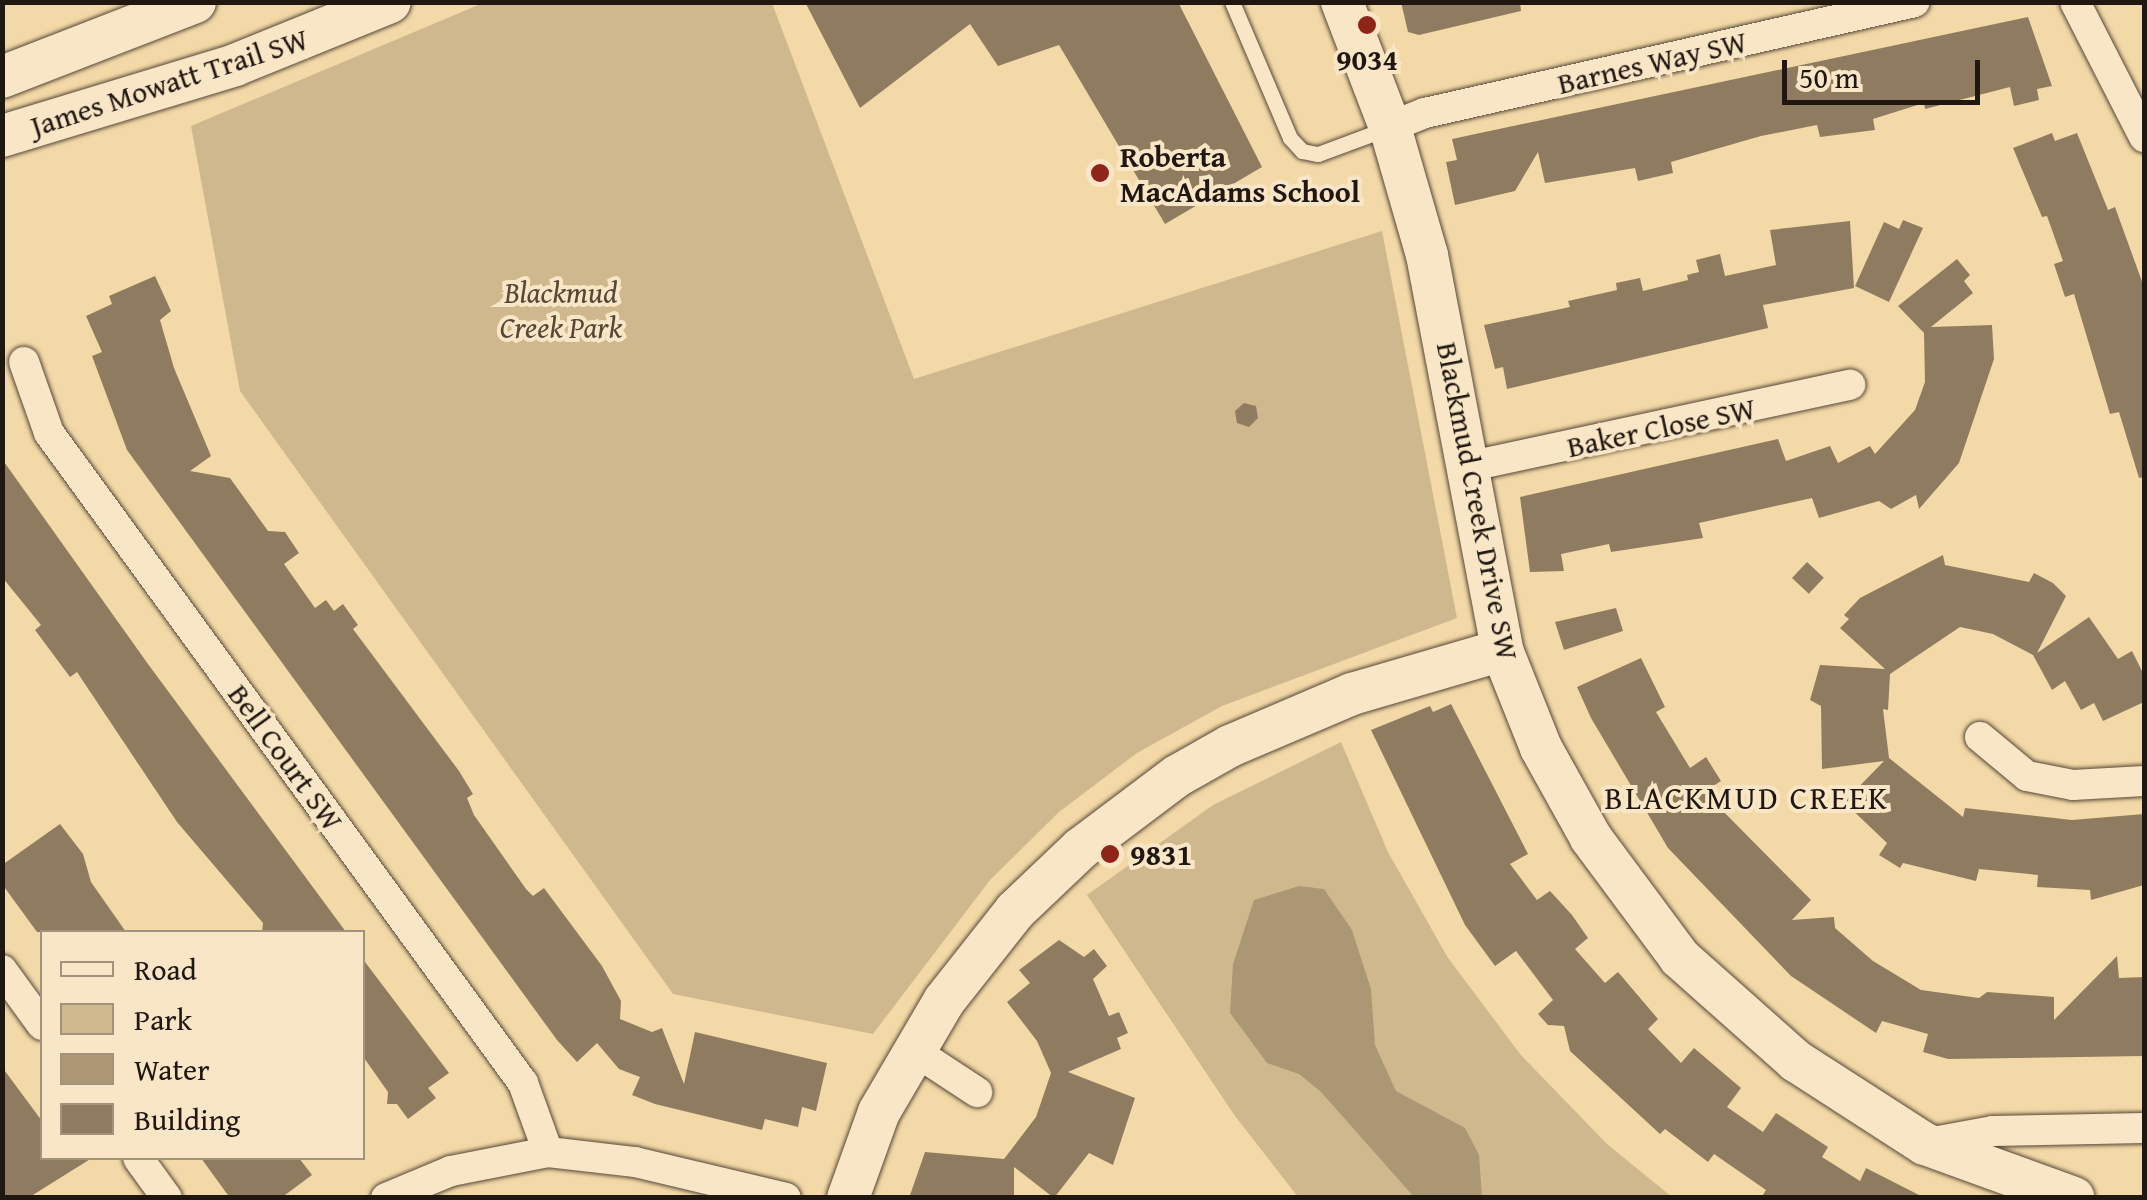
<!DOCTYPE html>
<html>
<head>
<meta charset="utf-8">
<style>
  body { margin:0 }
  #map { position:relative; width:2147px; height:1200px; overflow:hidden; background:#f4d9a8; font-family:"Gentium Book Plus",serif }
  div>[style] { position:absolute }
  .green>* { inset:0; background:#d0b88e }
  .water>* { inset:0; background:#ac9775 }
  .building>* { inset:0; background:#8f7c60; transform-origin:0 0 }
  .roads { filter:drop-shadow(0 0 2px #564837) drop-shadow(0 0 2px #564837) }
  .lane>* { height:15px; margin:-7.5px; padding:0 7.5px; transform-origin:7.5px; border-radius:7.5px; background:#f8e6c6 }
  .street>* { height:30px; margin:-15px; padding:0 15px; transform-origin:15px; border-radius:15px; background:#f8e6c6 }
  .secondary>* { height:42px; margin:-21px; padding:0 21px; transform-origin:21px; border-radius:21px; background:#f8e6c6 }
  .dots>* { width:28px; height:28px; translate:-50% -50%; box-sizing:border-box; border:5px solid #f8e6c6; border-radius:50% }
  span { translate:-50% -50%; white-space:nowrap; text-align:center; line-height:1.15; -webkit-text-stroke:8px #f8e6c6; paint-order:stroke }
  .poi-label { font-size:30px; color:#211711; font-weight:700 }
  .left { translate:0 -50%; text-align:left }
  .street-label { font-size:30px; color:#211711 }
  .park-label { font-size:30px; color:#564736; font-style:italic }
  .neighbourhood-label { font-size:32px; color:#211711; letter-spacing:2.5px }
  .frame { position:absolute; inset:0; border:5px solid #211711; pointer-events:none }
  .legend { position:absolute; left:40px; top:930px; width:325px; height:230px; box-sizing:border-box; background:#f8e6c6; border:2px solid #a2937e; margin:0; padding:12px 18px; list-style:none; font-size:30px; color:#211711 }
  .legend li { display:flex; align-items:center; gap:20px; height:50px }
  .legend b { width:50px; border:2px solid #a2937e }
  .scale { position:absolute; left:1782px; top:60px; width:198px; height:45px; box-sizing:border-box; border:5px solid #211711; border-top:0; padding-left:12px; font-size:30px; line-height:35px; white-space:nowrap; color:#211711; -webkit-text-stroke:8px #f8e6c6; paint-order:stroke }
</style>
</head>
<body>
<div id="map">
  <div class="green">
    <i style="clip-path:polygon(483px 3px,772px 3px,914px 379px,1382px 231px,1457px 618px,1222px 706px,1137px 753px,1059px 812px,990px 880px,873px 1034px,673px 994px,240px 391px,191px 126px)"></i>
    <i style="clip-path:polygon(1341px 742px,1388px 852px,1448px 958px,1520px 1054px,1607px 1144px,1672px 1197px,1298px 1197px,1235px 1116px,1087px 895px,1213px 805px)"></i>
  </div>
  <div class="water">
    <i style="clip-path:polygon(1299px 886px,1324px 889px,1352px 930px,1371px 989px,1375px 1045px,1396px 1091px,1465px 1128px,1479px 1155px,1482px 1197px,1414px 1197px,1321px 1092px,1299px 1074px,1267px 1063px,1230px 1013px,1233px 964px,1254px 900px)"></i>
  </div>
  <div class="building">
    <i style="clip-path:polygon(805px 2px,1178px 2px,1262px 167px,1165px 224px,1059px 45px,998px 66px,970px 24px,860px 108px)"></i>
    <i style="clip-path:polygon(1401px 2px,1520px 2px,1521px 11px,1419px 35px,1408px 32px)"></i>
    <i style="clip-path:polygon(2028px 17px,2052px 86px,2037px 89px,2039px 100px,2014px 106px,2010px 87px,1925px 109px,1924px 103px,1873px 119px,1875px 130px,1820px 137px,1817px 125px,1761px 136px,1671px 162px,1673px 173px,1638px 181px,1635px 168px,1545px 183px,1538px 152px,1515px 191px,1455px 205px,1446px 162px,1457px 160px,1452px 139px)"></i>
    <i style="clip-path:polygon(2052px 133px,2055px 141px,2077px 133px,2108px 210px,2115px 207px,2144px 287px,2144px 477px,2139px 478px,2119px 412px,2110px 414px,2074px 294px,2065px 297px,2054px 264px,2063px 261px,2047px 216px,2042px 217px,2013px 148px)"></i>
    <i style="clip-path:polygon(1903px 220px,1923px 228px,1889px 302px,1855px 286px,1884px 222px,1899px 229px)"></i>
    <i style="clip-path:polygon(1850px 221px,1854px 288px,1763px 305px,1768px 328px,1507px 389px,1503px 367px,1495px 369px,1484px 325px,1570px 307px,1568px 301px,1617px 290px,1616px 283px,1640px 278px,1643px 291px,1688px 280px,1687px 275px,1699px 272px,1696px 260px,1720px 254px,1725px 276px,1776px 265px,1770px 230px)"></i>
    <i style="clip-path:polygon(1957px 259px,1970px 275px,1964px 281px,1973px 293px,1931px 327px,1992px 325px,1994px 359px,1959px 463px,1919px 509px,1916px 495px,1891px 509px,1879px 501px,1819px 518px,1812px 498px,1699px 523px,1703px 538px,1611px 552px,1609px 544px,1561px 554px,1564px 571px,1530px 572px,1520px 497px,1778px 439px,1786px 461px,1830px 446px,1838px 463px,1870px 446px,1875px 454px,1915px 410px,1925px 382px,1924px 333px,1898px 306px)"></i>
    <i style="clip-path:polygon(155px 276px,171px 311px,160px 320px,174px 368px,211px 456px,190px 471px,230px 478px,268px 531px,285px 532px,299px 553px,284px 564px,315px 608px,326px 600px,334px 611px,343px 604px,358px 625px,353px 629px,459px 771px,473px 794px,467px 798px,474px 815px,526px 889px,533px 896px,544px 888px,602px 966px,621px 1001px,620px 1019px,652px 1032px,662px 1028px,684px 1084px,695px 1032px,827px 1063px,816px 1111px,802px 1107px,798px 1127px,765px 1119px,762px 1130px,655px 1104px,632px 1095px,640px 1077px,619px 1069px,597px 1043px,577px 1062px,557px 1040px,127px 450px,92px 356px,102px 352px,86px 316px,112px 304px,109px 296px)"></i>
    <i style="clip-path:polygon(1244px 403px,1256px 406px,1258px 418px,1249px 427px,1237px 423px,1235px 411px)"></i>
    <i style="clip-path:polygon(2px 459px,148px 664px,346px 932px,262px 932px,263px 923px,177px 822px,77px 672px,70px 677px,35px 630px,41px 625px,2px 577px)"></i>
    <i style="clip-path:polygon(1943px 555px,1945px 565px,2029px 582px,2034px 573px,2053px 583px,2066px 596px,2037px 653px,2089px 617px,2118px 659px,2132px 651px,2144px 675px,2144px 702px,2103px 721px,2094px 703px,2081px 710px,2065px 681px,2052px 690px,2033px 655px,1993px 634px,1960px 627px,1890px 674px,1888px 710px,1883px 709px,1889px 758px,1963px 817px,1965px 808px,2072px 820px,2144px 814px,2144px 885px,2091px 900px,2090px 890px,2037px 887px,2038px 875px,1979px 869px,1976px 881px,1903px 863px,1900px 868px,1879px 855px,1887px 843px,1844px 802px,1884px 761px,1822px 769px,1821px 706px,1810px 700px,1820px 665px,1885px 669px,1840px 628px,1849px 619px,1844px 615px,1860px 598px)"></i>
    <i style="left:1807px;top:562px;width:23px;height:22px;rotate:43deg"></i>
    <i style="clip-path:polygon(1616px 608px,1623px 631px,1564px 650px,1555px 622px)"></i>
    <i style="clip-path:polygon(1641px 658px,1665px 707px,1656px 712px,1690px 768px,1706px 757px,1721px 781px,1710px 788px,1712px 800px,1811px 900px,1792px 920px,1834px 917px,1835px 928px,1873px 961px,1921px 990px,1979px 998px,1987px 992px,2054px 997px,2054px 1020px,2117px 956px,2119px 978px,2144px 977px,2144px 1056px,1948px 1059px,1923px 1052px,1928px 1034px,1882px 1021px,1876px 1033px,1791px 976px,1668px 848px,1591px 718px,1577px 687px)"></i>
    <i style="clip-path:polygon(1451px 704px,1528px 854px,1510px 864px,1537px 900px,1550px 891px,1572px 915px,1588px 938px,1575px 949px,1605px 983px,1618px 972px,1658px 1019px,1648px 1029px,1681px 1063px,1694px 1048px,1741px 1088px,1727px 1107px,1763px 1132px,1776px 1113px,1828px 1147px,1822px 1157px,1860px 1181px,1866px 1168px,1925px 1198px,1761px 1198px,1766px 1190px,1714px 1154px,1708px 1162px,1665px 1129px,1660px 1134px,1570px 1051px,1564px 1026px,1548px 1025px,1538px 1014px,1553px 1000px,1516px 951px,1495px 966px,1465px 925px,1371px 730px,1430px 706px,1433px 712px)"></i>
    <i style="clip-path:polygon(60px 824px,83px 854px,91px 882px,126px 932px,37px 932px,2px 884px,2px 865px)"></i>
    <i style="clip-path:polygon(1059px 940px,1084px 957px,1094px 949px,1107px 966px,1093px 979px,1109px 1016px,1119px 1012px,1128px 1033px,1117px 1038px,1121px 1049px,1068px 1072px,1135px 1098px,1113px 1165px,1089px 1153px,1054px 1198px,1014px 1167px,1014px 1198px,909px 1198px,925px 1152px,1004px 1159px,1036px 1117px,1051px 1073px,1037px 1041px,1007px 1002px,1030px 983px,1019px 970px)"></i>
    <i style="clip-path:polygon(362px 958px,449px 1073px,428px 1088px,436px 1098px,408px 1119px,397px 1104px,387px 1104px,388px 1092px,362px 1055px)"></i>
    <i style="clip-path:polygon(2px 1067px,42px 1121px,42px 1158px,92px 1158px,28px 1198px,2px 1198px)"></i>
    <i style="clip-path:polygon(201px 1158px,299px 1158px,312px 1175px,281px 1198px,230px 1198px)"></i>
  </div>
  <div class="roads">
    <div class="lane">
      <i style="left:1232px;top:2px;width:148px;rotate:66.9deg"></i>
      <i style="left:1290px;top:138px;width:18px;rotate:47deg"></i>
      <i style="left:1302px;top:151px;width:16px;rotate:11deg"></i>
      <i style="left:1318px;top:154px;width:75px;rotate:-20.4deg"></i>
    </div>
    <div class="street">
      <i style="left:2075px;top:2px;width:152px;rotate:62.9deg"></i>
      <i style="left:1390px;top:127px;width:38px;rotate:-22deg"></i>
      <i style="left:1425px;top:113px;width:502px;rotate:-12.76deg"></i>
      <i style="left:24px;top:362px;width:75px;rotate:70.6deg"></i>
      <i style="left:49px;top:433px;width:804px;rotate:53.9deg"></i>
      <i style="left:523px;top:1083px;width:73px;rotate:70.1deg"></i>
      <i style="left:1471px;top:466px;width:388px;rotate:-12.1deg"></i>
      <i style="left:1980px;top:737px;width:61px;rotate:39.7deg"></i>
      <i style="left:2027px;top:776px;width:47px;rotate:11.1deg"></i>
      <i style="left:2073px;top:785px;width:71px;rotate:-3.2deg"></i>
      <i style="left:2px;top:970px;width:68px;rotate:54deg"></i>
      <i style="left:913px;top:1050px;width:77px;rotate:33.3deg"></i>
      <i style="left:1928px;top:1143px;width:66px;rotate:-10.5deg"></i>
      <i style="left:1993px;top:1131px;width:151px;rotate:-1.1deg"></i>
      <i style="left:138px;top:1158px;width:49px;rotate:54.1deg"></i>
      <i style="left:386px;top:1198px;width:70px;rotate:-22.6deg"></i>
      <i style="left:451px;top:1171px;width:99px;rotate:-11.1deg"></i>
      <i style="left:548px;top:1152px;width:88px;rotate:6.6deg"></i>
      <i style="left:635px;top:1162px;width:155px;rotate:13.4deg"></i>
    </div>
    <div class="secondary">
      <i style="left:1342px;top:2px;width:134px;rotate:69deg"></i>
      <i style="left:1390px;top:127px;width:133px;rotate:73.9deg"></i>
      <i style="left:1427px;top:255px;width:402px;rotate:79.2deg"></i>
      <i style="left:1502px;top:650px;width:105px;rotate:68.3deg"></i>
      <i style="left:1541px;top:748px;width:103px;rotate:60.9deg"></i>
      <i style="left:1591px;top:838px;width:149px;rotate:53.4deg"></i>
      <i style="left:1680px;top:958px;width:155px;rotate:41.6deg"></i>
      <i style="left:1796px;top:1061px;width:153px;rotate:32.8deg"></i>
      <i style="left:1925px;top:1144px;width:158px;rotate:19.9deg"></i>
      <i style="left:2px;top:77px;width:207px;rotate:-21.2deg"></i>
      <i style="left:2px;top:136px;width:244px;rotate:-16.9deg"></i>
      <i style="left:235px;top:65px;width:167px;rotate:-22.1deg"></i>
      <i style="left:848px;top:1198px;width:91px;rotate:-70.2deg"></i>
      <i style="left:879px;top:1112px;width:129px;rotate:-59.6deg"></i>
      <i style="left:944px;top:1001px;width:115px;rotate:-51.7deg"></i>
      <i style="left:1015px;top:911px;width:90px;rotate:-43.6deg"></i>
      <i style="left:1080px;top:849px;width:121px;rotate:-37deg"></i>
      <i style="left:1177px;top:776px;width:61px;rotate:-29.5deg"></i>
      <i style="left:1230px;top:746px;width:133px;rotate:-23.1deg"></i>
      <i style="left:1352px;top:694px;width:156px;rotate:-16.3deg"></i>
    </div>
  </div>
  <div class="dots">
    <i style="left:1367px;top:25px;background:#8f2418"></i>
    <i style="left:1100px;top:173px;background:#8f2418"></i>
    <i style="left:1110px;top:854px;background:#8f2418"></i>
  </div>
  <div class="poi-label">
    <span style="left:1367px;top:59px">9034</span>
    <span class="left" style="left:1120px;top:173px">Roberta<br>MacAdams School</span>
    <span class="left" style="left:1130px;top:854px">9831</span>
  </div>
  <div class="street-label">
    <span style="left:1652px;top:62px;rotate:-13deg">Barnes Way SW</span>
    <span style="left:169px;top:82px;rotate:-18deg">James Mowatt Trail SW</span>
    <span style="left:1661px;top:427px;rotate:-12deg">Baker Close SW</span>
    <span style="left:1478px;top:501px;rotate:79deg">Blackmud Creek Drive SW</span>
    <span style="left:286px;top:757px;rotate:54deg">Bell Court SW</span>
  </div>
  <div class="park-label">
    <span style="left:561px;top:309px">Blackmud<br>Creek Park</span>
  </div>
  <div class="neighbourhood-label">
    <span style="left:1747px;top:798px">BLACKMUD CREEK</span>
  </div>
  <div class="frame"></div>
  <ul class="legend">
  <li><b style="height:12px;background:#f8e6c6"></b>Road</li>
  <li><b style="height:28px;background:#d0b88e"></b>Park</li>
  <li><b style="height:28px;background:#ac9775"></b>Water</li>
  <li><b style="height:28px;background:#8f7c60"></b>Building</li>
  </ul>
  <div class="scale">50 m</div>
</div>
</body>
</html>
